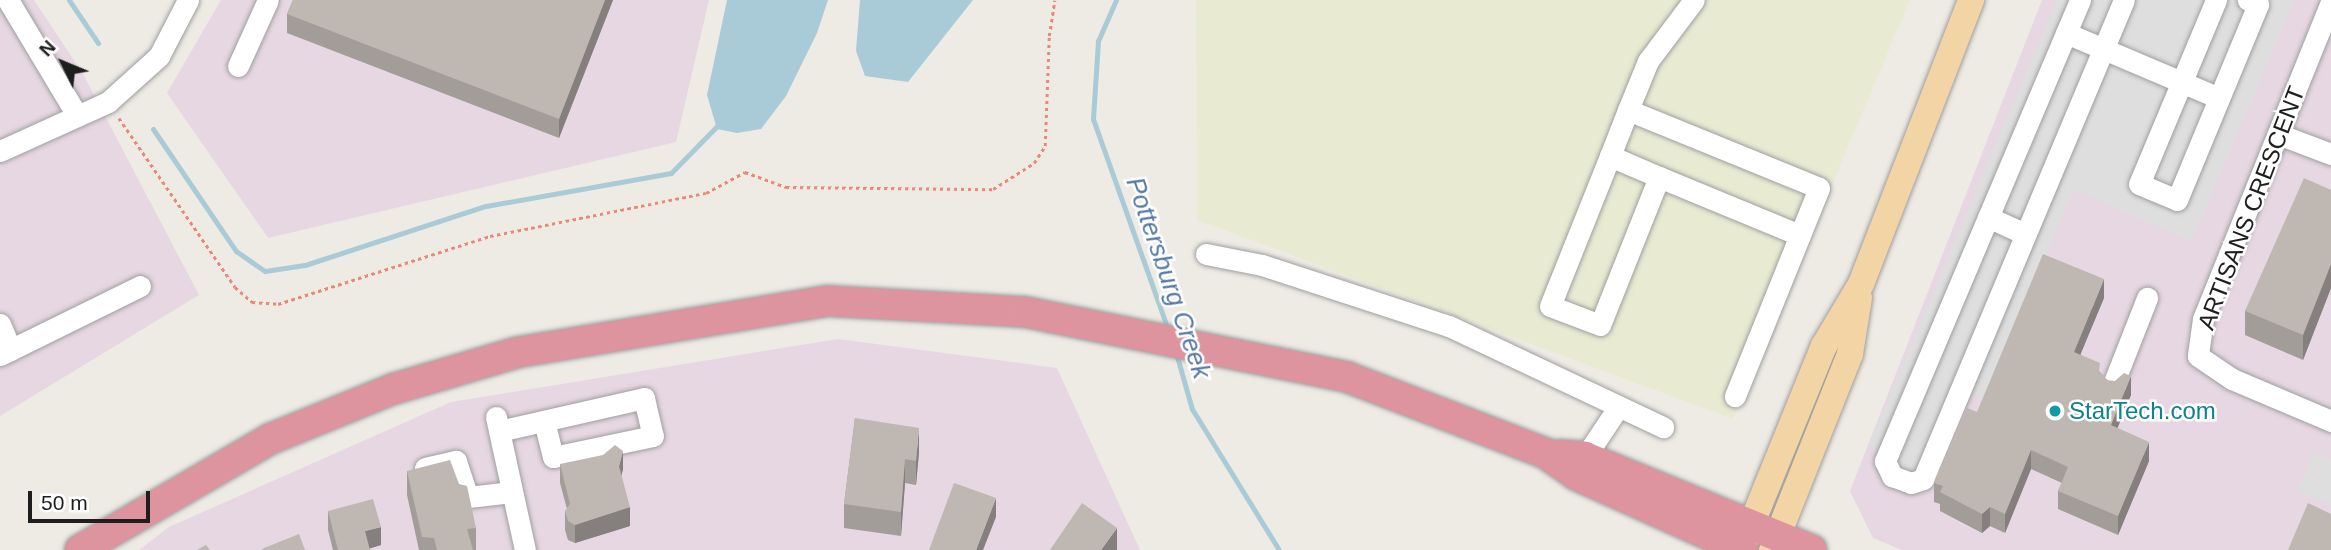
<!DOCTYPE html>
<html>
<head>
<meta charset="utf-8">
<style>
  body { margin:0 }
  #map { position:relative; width:2331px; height:550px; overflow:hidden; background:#eeebe5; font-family:Helvetica,sans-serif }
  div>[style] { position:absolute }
  .industrial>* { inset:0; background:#e6d7e3 }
  .farmland>* { inset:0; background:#e8ebd2 }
  .parking>* { inset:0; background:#dedede }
  .water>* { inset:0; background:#a9cbd7 }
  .stream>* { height:5px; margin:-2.5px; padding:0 2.5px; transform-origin:2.5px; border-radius:2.5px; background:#a9cbd7 }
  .path>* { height:2.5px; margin-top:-1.25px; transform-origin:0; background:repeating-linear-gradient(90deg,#eb8878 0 3.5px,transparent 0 7px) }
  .roads { filter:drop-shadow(0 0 2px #9f9f9f) drop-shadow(0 0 2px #9f9f9f) }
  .minor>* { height:21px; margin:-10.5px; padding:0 10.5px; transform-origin:10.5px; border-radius:10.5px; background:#fff }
  .major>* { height:26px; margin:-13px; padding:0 13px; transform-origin:13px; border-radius:13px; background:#f2d4a5 }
  .highway>* { height:30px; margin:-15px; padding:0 15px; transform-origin:15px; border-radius:15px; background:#dd949f }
  .wall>* { inset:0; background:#a39d99 }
  .shaded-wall>* { inset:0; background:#85807d }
  .building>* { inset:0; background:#beb7b2 }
  .dots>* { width:19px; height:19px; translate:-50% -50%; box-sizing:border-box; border:4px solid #fff; border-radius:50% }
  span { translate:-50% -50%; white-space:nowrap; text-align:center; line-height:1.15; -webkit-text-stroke:5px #fff; paint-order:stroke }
  .street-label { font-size:24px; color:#1e1e1e }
  .culture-label { font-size:24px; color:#0d838f }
  .left { translate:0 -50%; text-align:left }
  .water-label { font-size:26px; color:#5479a3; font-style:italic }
  .north { position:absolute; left:28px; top:28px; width:70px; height:70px; -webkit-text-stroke:5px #fff; paint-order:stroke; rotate:313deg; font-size:19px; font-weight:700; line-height:28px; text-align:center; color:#1e1e1e }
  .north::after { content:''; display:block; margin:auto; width:24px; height:32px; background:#1e1e1e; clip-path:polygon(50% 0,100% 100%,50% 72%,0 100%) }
  .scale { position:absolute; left:28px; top:491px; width:122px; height:32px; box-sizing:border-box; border:4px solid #1e1e1e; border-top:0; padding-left:9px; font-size:21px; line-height:24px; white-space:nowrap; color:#1e1e1e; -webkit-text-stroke:5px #fff; paint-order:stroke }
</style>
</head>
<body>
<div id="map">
  <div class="industrial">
    <i style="clip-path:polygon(0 0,34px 0,83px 74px,199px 295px,0 416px)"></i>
    <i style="clip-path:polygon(221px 0,709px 0,676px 142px,268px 238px,167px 93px)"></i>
    <i style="clip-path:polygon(2042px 0,2331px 0,2331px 550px,1902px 550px,1873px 538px,1850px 491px)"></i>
    <i style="clip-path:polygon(838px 339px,1057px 368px,1140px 550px,139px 550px,169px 527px,451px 402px)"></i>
  </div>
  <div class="farmland">
    <i style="clip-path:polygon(1196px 0,1910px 0,1733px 419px,1197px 220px)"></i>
  </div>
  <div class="parking">
    <i style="clip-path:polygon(2057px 0,2294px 0,2191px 241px,2074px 190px,1983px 399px,1977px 395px,1967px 402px,1926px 488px,1918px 493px,1896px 491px,1880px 473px,1880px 451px,1869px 445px)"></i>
    <i style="clip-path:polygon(2313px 453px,2331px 460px,2331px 505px,2298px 490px)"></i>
  </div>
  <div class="water">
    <i style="clip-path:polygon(727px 0,828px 0,817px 33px,786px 96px,761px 129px,737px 133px,717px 129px,707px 95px)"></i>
    <i style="clip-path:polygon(860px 0,973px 0,908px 82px,865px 76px,856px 51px)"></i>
  </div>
  <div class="stream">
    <i style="left:69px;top:0;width:52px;rotate:56deg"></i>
    <i style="left:1116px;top:0;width:45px;rotate:113.7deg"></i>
    <i style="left:1098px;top:41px;width:78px;rotate:93.7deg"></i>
    <i style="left:1093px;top:119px;width:224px;rotate:70.4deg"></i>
    <i style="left:153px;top:129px;width:148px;rotate:55.8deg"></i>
    <i style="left:236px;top:251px;width:35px;rotate:35deg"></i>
    <i style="left:265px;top:271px;width:40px;rotate:-8.5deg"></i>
    <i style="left:305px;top:265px;width:190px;rotate:-18.1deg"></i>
    <i style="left:486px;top:206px;width:188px;rotate:-10.1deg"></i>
    <i style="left:671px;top:173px;width:70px;rotate:-45.6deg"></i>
    <i style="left:1176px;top:353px;width:58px;rotate:74.1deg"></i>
    <i style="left:1192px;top:409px;width:166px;rotate:58.3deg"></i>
  </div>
  <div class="path">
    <i style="left:119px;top:118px;width:205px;rotate:55.5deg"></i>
    <i style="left:235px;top:287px;width:23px;rotate:41deg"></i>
    <i style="left:252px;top:302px;width:26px;rotate:4deg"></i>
    <i style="left:278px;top:304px;width:223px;rotate:-17.8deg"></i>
    <i style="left:490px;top:236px;width:220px;rotate:-11.3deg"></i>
    <i style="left:706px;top:193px;width:44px;rotate:-28.3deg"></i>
    <i style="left:745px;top:172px;width:44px;rotate:20.1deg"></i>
    <i style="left:786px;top:187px;width:207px;rotate:0.6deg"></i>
    <i style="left:993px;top:189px;width:49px;rotate:-32.4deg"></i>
    <i style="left:1034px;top:163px;width:20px;rotate:-57deg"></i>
    <i style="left:1045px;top:146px;width:110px;rotate:-87.9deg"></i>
    <i style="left:1049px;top:36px;width:36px;rotate:-81deg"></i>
  </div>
  <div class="roads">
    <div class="minor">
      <i style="left:8px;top:0;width:131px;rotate:59.1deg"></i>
      <i style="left:2080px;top:0;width:501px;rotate:112.93deg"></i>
      <i style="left:1885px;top:461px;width:17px;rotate:65deg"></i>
      <i style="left:1892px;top:476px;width:20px;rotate:20deg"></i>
      <i style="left:1911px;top:483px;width:13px;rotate:-18deg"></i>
      <i style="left:1923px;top:479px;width:519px;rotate:-67.24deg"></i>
      <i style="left:2216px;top:0;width:199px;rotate:112.7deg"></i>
      <i style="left:2139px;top:184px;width:41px;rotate:22.8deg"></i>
      <i style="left:2177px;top:200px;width:212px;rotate:-67.5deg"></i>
      <i style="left:2258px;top:4px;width:11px;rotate:-158deg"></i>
      <i style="left:2331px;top:2px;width:342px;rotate:112deg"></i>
      <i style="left:2203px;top:319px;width:37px;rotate:98deg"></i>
      <i style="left:2198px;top:356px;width:41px;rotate:34.1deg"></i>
      <i style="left:2232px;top:379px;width:108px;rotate:23deg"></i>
      <i style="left:2066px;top:33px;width:166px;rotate:23deg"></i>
      <i style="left:238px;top:66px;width:72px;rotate:-65.6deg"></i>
      <i style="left:1628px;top:110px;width:206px;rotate:22.2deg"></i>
      <i style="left:1819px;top:188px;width:51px;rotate:112deg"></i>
      <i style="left:2278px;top:134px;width:57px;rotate:20.7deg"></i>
      <i style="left:0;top:151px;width:119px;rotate:-24.4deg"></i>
      <i style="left:108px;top:102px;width:69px;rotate:-42deg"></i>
      <i style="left:159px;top:56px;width:63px;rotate:-62.6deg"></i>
      <i style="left:1610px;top:156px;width:53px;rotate:23.2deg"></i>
      <i style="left:1659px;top:177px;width:159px;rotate:111.7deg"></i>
      <i style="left:1600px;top:325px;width:53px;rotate:-159.2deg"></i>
      <i style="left:1550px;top:306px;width:162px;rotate:-68.2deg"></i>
      <i style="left:1610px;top:156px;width:49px;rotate:-68.6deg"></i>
      <i style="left:1628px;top:110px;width:53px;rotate:-67.8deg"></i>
      <i style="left:1648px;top:61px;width:76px;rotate:-53deg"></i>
      <i style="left:1659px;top:177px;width:152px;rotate:22.4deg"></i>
      <i style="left:1800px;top:235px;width:174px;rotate:112deg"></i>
      <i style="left:1988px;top:217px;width:41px;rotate:24.7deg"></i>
      <i style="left:1206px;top:254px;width:57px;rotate:11.1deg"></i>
      <i style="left:1262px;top:265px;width:197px;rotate:18.1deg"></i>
      <i style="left:1449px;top:326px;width:237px;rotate:25.3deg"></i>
      <i style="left:0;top:324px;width:28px;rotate:67deg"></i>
      <i style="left:0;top:355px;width:156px;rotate:-26.2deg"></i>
      <i style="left:2112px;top:387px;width:96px;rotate:-68.5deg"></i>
      <i style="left:496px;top:417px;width:136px;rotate:77.7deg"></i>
      <i style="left:499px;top:431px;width:149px;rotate:-12.8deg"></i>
      <i style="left:644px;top:398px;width:39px;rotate:77deg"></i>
      <i style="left:653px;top:436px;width:102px;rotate:168.1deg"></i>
      <i style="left:553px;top:457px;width:37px;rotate:-104deg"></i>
      <i style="left:1585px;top:457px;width:58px;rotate:-56.3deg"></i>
      <i style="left:425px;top:468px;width:32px;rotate:-13deg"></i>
      <i style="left:456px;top:461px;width:38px;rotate:72deg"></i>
      <i style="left:468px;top:497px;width:44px;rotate:-6.5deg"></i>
    </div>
    <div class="major">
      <i style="left:1743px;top:545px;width:215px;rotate:-67.9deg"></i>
      <i style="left:1824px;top:346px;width:72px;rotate:-59.2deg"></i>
      <i style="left:1861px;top:284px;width:305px;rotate:-68.8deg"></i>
      <i style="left:1772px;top:550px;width:211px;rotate:-68.3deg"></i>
      <i style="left:1850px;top:354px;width:57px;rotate:-80.9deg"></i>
    </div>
    <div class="highway">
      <i style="left:1559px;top:455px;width:26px;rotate:4deg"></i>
      <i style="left:1585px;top:457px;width:245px;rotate:22.3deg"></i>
      <i style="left:80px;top:550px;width:220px;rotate:-30.3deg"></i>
      <i style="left:270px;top:439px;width:133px;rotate:-22.1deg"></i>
      <i style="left:393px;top:389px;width:131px;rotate:-16.4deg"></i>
      <i style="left:519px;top:352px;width:313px;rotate:-9.4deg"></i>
      <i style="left:828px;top:301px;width:197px;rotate:3.2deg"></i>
      <i style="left:1025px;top:312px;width:328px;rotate:11.4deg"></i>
      <i style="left:1347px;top:377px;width:212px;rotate:21deg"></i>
      <i style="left:1545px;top:453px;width:38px;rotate:35deg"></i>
      <i style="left:1576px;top:475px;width:183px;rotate:24.2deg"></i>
    </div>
  </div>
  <div class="wall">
    <i style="clip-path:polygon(293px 0,613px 0,559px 138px,287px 33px,287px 14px)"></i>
    <i style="clip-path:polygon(2331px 190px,2331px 288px,2303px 360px,2245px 335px,2245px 311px)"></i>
    <i style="clip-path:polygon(2104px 298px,2080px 354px,2100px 372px,2107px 380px,2131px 395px,2117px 428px,2149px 461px,2118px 535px,2058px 509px,2058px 491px,2062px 483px,2031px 469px,2005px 533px,1990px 526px,1982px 533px,1940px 511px,1940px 504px,1934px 502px,1934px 483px,1977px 412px)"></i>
    <i style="clip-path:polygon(855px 418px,919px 452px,916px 485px,905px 483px,901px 536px,844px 528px,844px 504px)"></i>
    <i style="clip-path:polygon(560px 464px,623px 469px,621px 476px,630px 526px,575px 543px,568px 540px,565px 530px,565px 511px,567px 509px,560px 483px)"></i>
    <i style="clip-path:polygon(407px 471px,476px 528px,476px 550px,419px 550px,407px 495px)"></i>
    <i style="clip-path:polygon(328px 511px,381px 545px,370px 548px,370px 550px,333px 550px,328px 530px)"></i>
  </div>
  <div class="shaded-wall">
    <i style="clip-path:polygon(605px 0,613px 0,559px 138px,559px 119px)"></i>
    <i style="clip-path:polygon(2331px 264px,2331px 288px,2303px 360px,2303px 335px)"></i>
    <i style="clip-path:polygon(2104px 279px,2104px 298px,2074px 370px,2074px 352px)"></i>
    <i style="clip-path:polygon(2131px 376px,2131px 395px,2111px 444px,2111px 425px)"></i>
    <i style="clip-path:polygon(919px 428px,919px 452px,916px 485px,916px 461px)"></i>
    <i style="clip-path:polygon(2149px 442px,2149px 461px,2118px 535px,2118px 516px)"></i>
    <i style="clip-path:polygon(2031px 450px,2031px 469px,2005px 533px,2005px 514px)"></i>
    <i style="clip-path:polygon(623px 451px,623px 469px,619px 485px,619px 466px)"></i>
    <i style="clip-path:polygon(905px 459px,905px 483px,901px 536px,901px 512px)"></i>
    <i style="clip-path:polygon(996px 498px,996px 517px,983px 550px,976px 550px)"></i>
    <i style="clip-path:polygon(630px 507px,630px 526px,575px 543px,575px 525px)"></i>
    <i style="clip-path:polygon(1990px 507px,1990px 526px,1982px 533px,1982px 514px)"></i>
    <i style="clip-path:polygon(381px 527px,381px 545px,365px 550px,365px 531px)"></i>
    <i style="clip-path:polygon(1117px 528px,1117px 550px,1101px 550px)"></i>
  </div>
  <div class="building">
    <i style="clip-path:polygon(293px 0,605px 0,559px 119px,287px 14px)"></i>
    <i style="clip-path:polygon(2304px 178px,2331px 190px,2331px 264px,2303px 335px,2245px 311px)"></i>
    <i style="clip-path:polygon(2043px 254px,2104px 279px,2074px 352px,2100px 363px,2099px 371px,2107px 380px,2115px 381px,2124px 373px,2131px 376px,2111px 425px,2149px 442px,2118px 516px,2058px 491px,2068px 467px,2031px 450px,2005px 514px,1990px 507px,1982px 514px,1940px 492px,1943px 486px,1934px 483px,1967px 408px,1977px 412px)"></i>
    <i style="clip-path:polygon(855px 418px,919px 428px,916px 461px,905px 459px,901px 512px,844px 504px)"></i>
    <i style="clip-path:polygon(615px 445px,623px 451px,619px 466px,630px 507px,575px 525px,568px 521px,565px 511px,570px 504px,560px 464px,603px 455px)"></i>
    <i style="clip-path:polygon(450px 460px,459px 484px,467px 486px,476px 528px,467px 529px,473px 550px,437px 550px,434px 538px,422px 537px,407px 471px)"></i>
    <i style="clip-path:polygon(954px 483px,996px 498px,976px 550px,929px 550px)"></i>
    <i style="clip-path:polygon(373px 499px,381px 527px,365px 531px,370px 550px,338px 550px,328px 511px)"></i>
    <i style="clip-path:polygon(1082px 503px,1117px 528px,1101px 550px,1050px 550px)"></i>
    <i style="clip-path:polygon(2308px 503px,2331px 514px,2331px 550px,2288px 550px)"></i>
    <i style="clip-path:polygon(299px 534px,305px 550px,262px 550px,262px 549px)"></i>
    <i style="clip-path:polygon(206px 545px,210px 550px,197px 550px)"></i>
  </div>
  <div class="dots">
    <i style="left:2055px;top:411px;background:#0f9aa8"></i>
  </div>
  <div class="street-label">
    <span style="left:2251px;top:208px;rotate:-69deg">ARTISANS CRESCENT</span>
  </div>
  <div class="culture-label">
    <span class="left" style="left:2069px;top:411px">StarTech.com</span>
  </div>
  <div class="water-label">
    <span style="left:1168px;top:278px;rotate:71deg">Pottersburg Creek</span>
  </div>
  <div class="north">N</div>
  <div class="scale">50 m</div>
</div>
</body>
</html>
